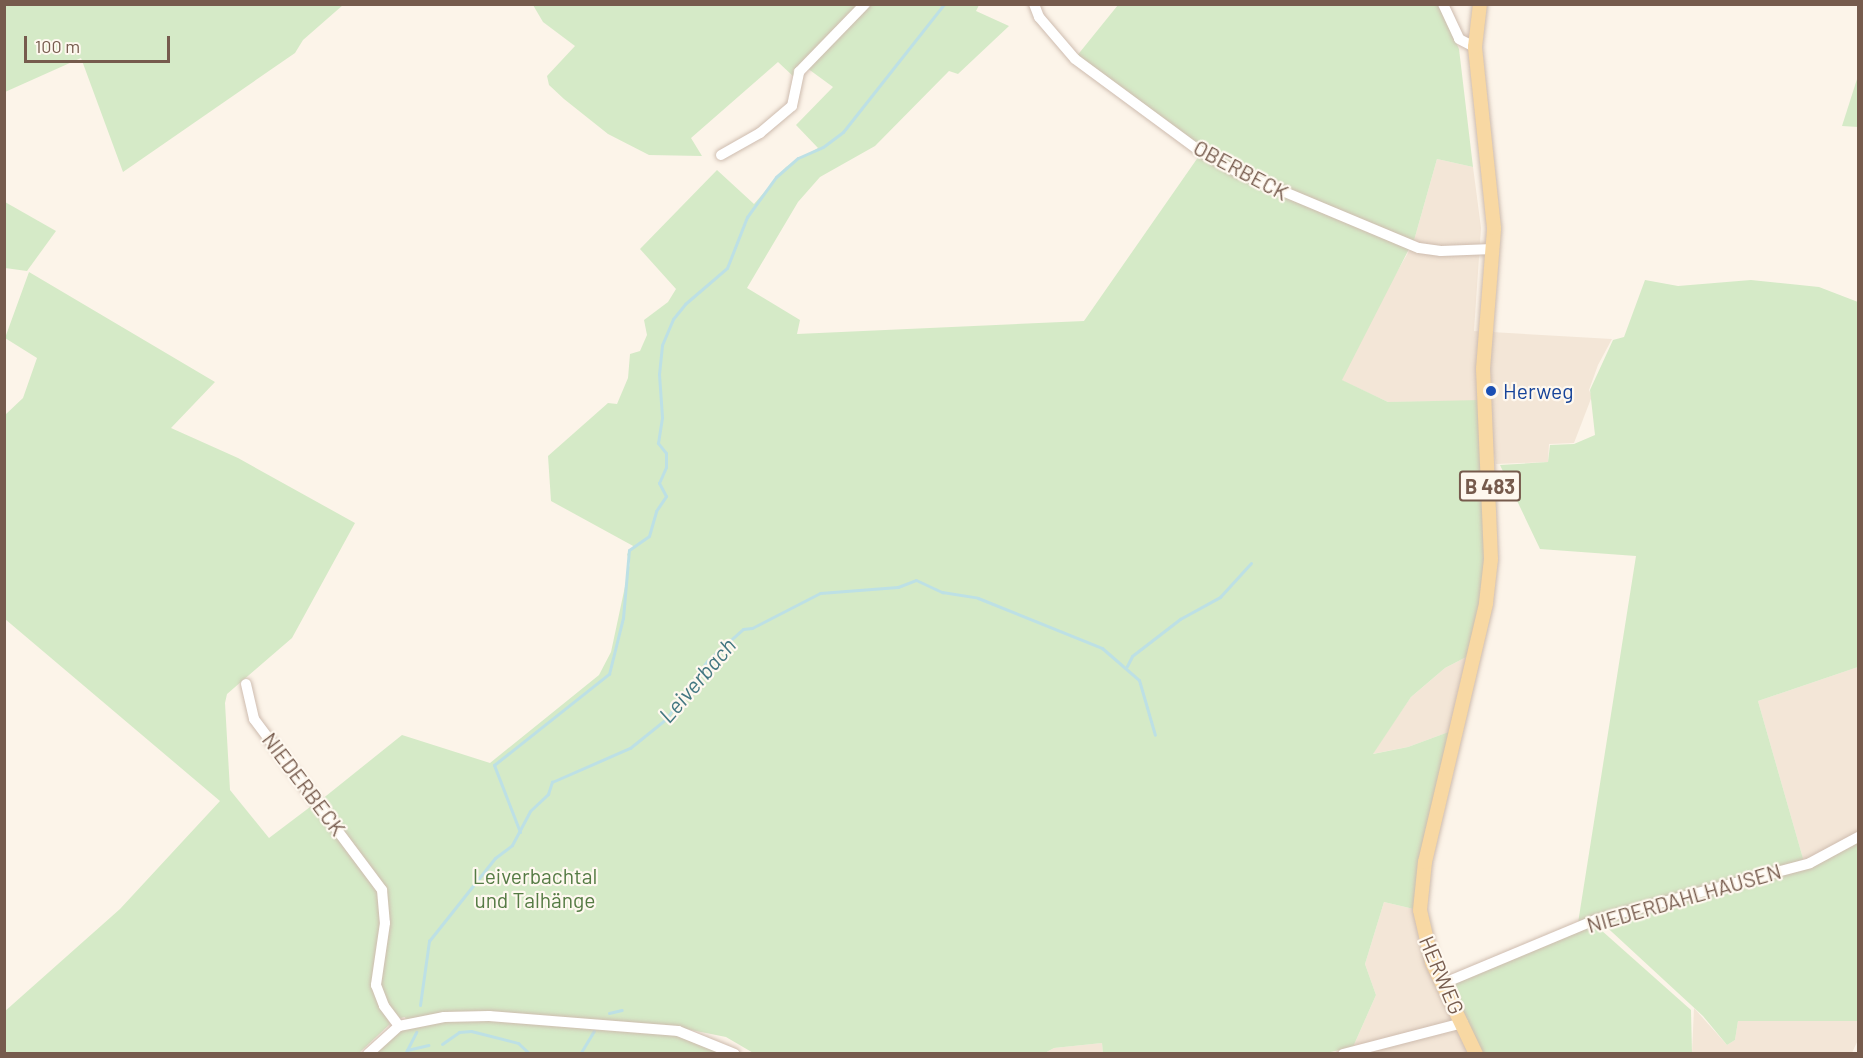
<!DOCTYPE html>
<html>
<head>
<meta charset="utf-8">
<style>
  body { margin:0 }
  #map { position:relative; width:1863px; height:1058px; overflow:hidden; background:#fcf4e9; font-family:Barlow,sans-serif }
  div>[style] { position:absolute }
  .residential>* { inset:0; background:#f3e6d7 }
  .green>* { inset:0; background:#d5eac7 }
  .stream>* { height:3px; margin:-1.5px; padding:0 1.5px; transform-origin:1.5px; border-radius:1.5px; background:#bde0e5 }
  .roads { filter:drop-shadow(0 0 2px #cebcaf) drop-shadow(0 0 2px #cebcaf) }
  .minor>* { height:10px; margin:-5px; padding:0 5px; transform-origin:5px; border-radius:5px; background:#fff }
  .major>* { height:14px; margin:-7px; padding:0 7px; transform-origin:7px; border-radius:7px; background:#f8d8a3 }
  .dots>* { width:16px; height:16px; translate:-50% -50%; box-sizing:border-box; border:3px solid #fef8ef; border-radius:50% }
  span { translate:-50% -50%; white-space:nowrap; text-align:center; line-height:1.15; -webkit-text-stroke:4.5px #fef8ef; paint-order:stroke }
  .shield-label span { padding:2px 4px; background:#fef8ef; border:2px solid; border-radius:4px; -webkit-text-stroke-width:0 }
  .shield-label { font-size:20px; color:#765b4d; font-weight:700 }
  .street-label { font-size:21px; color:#765b4d }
  .transit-label { font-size:21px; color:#164399 }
  .left { translate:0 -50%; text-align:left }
  .park-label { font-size:21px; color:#557b44 }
  .water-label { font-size:22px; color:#437781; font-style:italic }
  .frame { position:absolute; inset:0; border:6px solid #765b4d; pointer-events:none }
  .scale { position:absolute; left:24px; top:36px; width:146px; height:27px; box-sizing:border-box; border:3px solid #765b4d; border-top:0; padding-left:8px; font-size:18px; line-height:21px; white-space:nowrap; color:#765b4d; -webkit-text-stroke:4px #fef8ef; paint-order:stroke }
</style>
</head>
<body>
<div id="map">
  <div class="residential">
    <i style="clip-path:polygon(1437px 159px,1473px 167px,1481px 228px,1474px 331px,1612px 339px,1598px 365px,1589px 390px,1592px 396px,1574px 443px,1549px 444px,1548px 462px,1496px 464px,1485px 401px,1388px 402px,1341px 380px,1375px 310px,1413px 244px)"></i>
    <i style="clip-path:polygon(1472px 654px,1454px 730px,1408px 747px,1372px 754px,1411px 697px,1445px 668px)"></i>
    <i style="clip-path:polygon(1858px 667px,1858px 838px,1804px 862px,1758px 701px)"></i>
    <i style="clip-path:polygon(1384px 902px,1418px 910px,1459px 1022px,1353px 1047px,1376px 995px,1365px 964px)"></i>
    <i style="clip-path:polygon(1694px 1008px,1727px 1045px,1735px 1040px,1738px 1021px,1858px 1021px,1858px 1040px,1852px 1053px,1692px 1053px)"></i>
    <i style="clip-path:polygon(1461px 1027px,1473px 1054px,1362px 1054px)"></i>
    <i style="clip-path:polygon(1102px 1043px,1103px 1053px,1043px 1054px,1054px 1048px)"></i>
  </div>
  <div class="green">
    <i style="clip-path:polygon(4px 5px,5px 4px,343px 5px,303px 40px,295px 53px,123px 172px,81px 58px,5px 92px)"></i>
    <i style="clip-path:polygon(533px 5px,863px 5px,794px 77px,778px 62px,691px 138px,702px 156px,649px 155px,608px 134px,564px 99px,549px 85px,547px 76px,575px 46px,543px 22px)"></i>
    <i style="clip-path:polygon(868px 5px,979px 5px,976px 11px,1009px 26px,958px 74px,949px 71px,875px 146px,820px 177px,798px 202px,747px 288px,800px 320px,797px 334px,1084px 321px,1201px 153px,1410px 247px,1342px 380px,1388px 402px,1481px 400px,1489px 558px,1472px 654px,1445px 668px,1411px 697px,1373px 754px,1408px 747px,1454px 730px,1418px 910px,1384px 902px,1365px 964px,1376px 995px,1353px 1047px,1322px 1054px,1103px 1054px,1102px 1043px,1054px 1048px,1043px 1054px,755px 1054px,726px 1037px,681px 1028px,677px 1035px,728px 1053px,373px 1053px,391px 1035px,408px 1027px,405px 1017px,400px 1018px,389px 1006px,377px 986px,384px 949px,377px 875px,321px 800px,402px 735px,490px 763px,599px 675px,611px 652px,630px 563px,627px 554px,635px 547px,551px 501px,548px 456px,608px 403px,617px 404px,628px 378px,630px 354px,640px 351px,647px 335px,644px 320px,668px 302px,676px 289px,640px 249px,717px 170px,754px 204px,786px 167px,818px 148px,796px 125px,833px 87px,807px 68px)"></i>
    <i style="clip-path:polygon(1118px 5px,1439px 5px,1459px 49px,1473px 167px,1437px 159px,1413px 244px,1320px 208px,1202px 151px,1076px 57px)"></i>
    <i style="clip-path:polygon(1858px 76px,1858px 127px,1842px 126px)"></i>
    <i style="clip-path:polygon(5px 202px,56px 231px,27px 271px,5px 268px)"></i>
    <i style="clip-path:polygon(29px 272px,215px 382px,171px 428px,238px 458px,355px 523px,292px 638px,227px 694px,225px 703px,230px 790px,269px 838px,314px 804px,379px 891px,382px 923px,372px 988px,390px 1024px,359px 1053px,5px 1054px,4px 1012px,120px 909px,220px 801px,5px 619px,5px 415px,23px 398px,37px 358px,5px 338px)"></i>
    <i style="clip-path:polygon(1645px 280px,1678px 286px,1751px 280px,1819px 287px,1858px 302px,1858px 667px,1758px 701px,1804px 862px,1578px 923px,1636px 556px,1540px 549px,1500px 465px,1548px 462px,1550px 445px,1574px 444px,1595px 435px,1590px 390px,1613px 340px,1624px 337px)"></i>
    <i style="clip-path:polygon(1858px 839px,1858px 1021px,1738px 1021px,1735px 1040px,1727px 1045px,1703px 1016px,1599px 920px,1768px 878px)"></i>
    <i style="clip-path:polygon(1592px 922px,1691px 1010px,1692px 1053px,1478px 1053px,1445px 985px)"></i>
  </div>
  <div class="stream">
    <i style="left:1127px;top:666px;width:11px;rotate:-63deg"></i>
    <i style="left:1132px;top:656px;width:61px;rotate:-37.6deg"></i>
    <i style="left:1180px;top:619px;width:46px;rotate:-28.8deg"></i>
    <i style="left:1220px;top:597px;width:46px;rotate:-47.6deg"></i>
    <i style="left:520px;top:832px;width:72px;rotate:-111.2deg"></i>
    <i style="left:494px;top:765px;width:147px;rotate:-38.4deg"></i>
    <i style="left:609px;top:674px;width:58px;rotate:-76deg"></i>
    <i style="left:623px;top:618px;width:68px;rotate:-85deg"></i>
    <i style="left:629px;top:550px;width:24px;rotate:-35deg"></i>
    <i style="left:649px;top:536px;width:26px;rotate:-74deg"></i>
    <i style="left:656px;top:511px;width:18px;rotate:-56deg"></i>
    <i style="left:666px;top:496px;width:15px;rotate:-118deg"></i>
    <i style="left:659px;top:483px;width:17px;rotate:-66deg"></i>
    <i style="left:666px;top:467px;width:14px;rotate:-90deg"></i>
    <i style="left:666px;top:453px;width:13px;rotate:-129deg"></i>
    <i style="left:658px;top:443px;width:26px;rotate:-81deg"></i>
    <i style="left:662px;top:417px;width:43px;rotate:-94deg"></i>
    <i style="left:659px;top:374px;width:29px;rotate:-84deg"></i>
    <i style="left:662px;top:345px;width:28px;rotate:-67deg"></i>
    <i style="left:673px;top:319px;width:19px;rotate:-51deg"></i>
    <i style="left:685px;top:304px;width:55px;rotate:-40.6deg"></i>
    <i style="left:727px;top:268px;width:55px;rotate:-68.6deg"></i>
    <i style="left:747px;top:217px;width:49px;rotate:-54.1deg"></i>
    <i style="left:776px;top:177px;width:29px;rotate:-41deg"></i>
    <i style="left:798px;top:158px;width:27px;rotate:-24deg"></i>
    <i style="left:823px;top:147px;width:25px;rotate:-37deg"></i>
    <i style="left:843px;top:132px;width:163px;rotate:-51.7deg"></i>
    <i style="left:420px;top:1005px;width:65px;rotate:-82deg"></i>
    <i style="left:429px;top:941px;width:106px;rotate:-51.5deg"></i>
    <i style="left:495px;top:858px;width:21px;rotate:-37deg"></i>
    <i style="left:512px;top:845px;width:38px;rotate:-62deg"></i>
    <i style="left:530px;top:811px;width:25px;rotate:-43deg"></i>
    <i style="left:548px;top:794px;width:13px;rotate:-72deg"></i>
    <i style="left:552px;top:782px;width:85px;rotate:-23.6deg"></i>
    <i style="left:630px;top:748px;width:46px;rotate:-38.9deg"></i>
    <i style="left:666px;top:719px;width:71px;rotate:-54.7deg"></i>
    <i style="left:707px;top:661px;width:48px;rotate:-41.6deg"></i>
    <i style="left:743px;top:629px;width:9px;rotate:-6deg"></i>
    <i style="left:752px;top:628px;width:76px;rotate:-27.2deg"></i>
    <i style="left:820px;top:593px;width:78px;rotate:-4.4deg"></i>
    <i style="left:898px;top:587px;width:19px;rotate:-21deg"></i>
    <i style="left:916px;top:580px;width:29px;rotate:25deg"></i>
    <i style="left:942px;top:592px;width:36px;rotate:9deg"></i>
    <i style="left:978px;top:598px;width:134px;rotate:22deg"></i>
    <i style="left:1102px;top:648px;width:49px;rotate:40.9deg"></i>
    <i style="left:1139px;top:680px;width:57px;rotate:73.8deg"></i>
    <i style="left:609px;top:1013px;width:13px;rotate:-13deg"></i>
    <i style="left:442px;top:1044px;width:21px;rotate:-35deg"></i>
    <i style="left:459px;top:1032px;width:12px;rotate:-5deg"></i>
    <i style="left:471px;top:1031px;width:49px;rotate:14.3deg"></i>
    <i style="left:518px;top:1043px;width:16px;rotate:43deg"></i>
    <i style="left:407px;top:1050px;width:22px;rotate:-13deg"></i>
    <i style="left:405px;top:1054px;width:25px;rotate:-63deg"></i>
    <i style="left:580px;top:1054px;width:27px;rotate:-59deg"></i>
  </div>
  <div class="roads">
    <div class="minor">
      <i style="left:1034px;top:4px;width:14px;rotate:69deg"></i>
      <i style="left:1039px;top:17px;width:55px;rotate:49.4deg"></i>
      <i style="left:1075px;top:59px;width:157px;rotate:36.4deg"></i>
      <i style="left:1201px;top:152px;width:41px;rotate:29.1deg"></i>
      <i style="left:1237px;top:172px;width:197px;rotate:22.7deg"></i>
      <i style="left:1419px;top:248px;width:22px;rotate:8deg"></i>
      <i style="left:1441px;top:251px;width:52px;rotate:-2.2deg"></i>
      <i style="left:1443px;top:4px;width:38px;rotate:65deg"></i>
      <i style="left:1459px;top:39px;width:18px;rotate:27deg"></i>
      <i style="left:721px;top:155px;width:45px;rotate:-29.4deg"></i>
      <i style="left:760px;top:133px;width:42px;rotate:-40.2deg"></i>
      <i style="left:792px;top:106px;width:35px;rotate:-78deg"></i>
      <i style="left:799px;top:72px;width:95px;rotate:-45.9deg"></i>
      <i style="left:246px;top:684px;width:36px;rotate:77deg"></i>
      <i style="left:254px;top:719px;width:214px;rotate:53.2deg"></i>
      <i style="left:382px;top:890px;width:33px;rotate:85deg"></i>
      <i style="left:385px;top:923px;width:63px;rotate:98.3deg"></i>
      <i style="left:376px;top:985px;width:22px;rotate:69deg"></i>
      <i style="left:384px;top:1006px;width:25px;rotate:53deg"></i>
      <i style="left:1442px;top:984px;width:166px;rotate:-22.7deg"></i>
      <i style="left:1595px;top:920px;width:222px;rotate:-14.8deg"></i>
      <i style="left:1810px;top:863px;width:55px;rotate:-28.4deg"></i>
      <i style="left:368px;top:1054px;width:42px;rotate:-42.1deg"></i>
      <i style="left:399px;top:1026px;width:46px;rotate:-11.3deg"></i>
      <i style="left:444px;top:1017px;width:45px;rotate:-1.3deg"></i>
      <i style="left:489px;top:1016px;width:190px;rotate:4.5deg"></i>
      <i style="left:678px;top:1031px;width:61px;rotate:22deg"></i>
      <i style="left:1343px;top:1054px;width:124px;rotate:-14.5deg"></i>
    </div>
    <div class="major">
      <i style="left:1476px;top:1054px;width:102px;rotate:-115.6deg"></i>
      <i style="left:1432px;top:962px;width:53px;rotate:-103deg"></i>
      <i style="left:1420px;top:910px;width:48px;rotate:-84.1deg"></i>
      <i style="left:1425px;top:862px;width:266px;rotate:-76.7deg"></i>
      <i style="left:1486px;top:603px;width:44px;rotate:-83.5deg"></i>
      <i style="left:1491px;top:559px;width:190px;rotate:-92.4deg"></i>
      <i style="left:1483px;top:369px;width:141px;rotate:-85.5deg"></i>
      <i style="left:1494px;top:228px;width:182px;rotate:-96deg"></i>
      <i style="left:1475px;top:47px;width:43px;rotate:-83.4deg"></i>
    </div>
  </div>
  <div class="dots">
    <i style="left:1491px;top:391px;background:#1a4fb4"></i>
  </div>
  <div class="shield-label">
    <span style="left:1490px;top:486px">B 483</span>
  </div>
  <div class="street-label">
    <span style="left:1241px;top:170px;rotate:28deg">OBERBECK</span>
    <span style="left:304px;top:784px;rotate:53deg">NIEDERBECK</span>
    <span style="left:1684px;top:898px;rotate:-16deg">NIEDERDAHLHAUSEN</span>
    <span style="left:1442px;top:975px;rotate:67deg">HERWEG</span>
  </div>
  <div class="transit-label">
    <span class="left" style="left:1503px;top:391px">Herweg</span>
  </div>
  <div class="park-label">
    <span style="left:535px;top:888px">Leiverbachtal<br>und Talhänge</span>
  </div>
  <div class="water-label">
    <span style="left:697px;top:680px;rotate:-49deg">Leiverbach</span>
  </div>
  <div class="frame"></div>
  <div class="scale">100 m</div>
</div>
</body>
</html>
